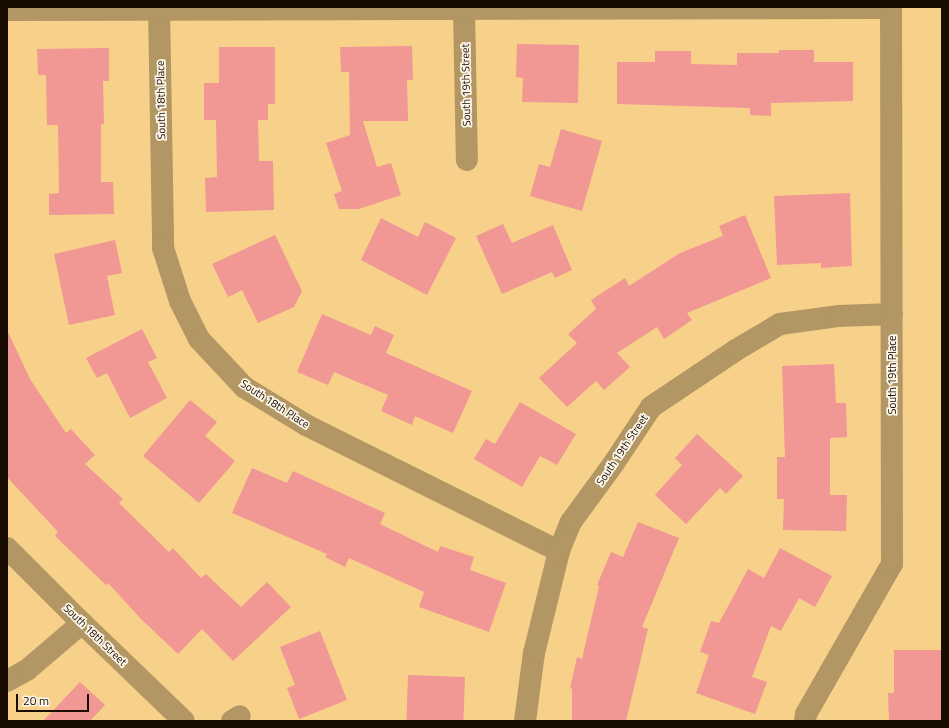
<!DOCTYPE html>
<html>
<head>
<meta charset="utf-8">
<style>
  body { margin:0 }
  #map { position:relative; width:949px; height:728px; overflow:hidden; background:#f7d189; font-family:"Titillium Web",sans-serif }
  div>[style] { position:absolute }
  .building>* { inset:0; background:#f19794; transform-origin:0 0 }
  .minor>* { height:22px; margin:-11px; padding:0 11px; transform-origin:11px; border-radius:11px; background:#b29663 }
  span { translate:-50% -50%; white-space:nowrap; text-align:center; line-height:1.15; -webkit-text-stroke:3.5px #fef7e9; paint-order:stroke }
  .street-label { font-size:11px; color:#180d00 }
  .frame { position:absolute; inset:0; border:8px solid #180d00; pointer-events:none }
  .scale { position:absolute; left:16px; top:694px; width:73px; height:18px; box-sizing:border-box; border:2px solid #180d00; border-top:0; padding-left:5px; font-size:12px; line-height:14px; white-space:nowrap; color:#180d00; -webkit-text-stroke:3px #fef7e9; paint-order:stroke }
</style>
</head>
<body>
<div id="map">
  <div class="building">
    <i style="clip-path:polygon(517px 44px,579px 45px,578px 103px,522px 102px,523px 78px,516px 77px)"></i>
    <i style="clip-path:polygon(412px 46px,413px 80px,407px 80px,408px 121px,363px 121px,377px 167px,391px 163px,401px 195px,359px 209px,339px 209px,334px 194px,342px 191px,326px 143px,350px 135px,349px 72px,341px 72px,340px 47px)"></i>
    <i style="clip-path:polygon(219px 47px,275px 47px,275px 104px,268px 104px,268px 120px,258px 120px,259px 161px,273px 161px,274px 210px,206px 212px,205px 178px,217px 177px,216px 120px,204px 120px,204px 83px,219px 83px)"></i>
    <i style="clip-path:polygon(109px 48px,109px 81px,103px 81px,104px 124px,101px 124px,101px 182px,113px 182px,114px 214px,49px 215px,49px 194px,59px 193px,58px 125px,47px 125px,46px 75px,38px 75px,37px 49px)"></i>
    <i style="clip-path:polygon(779px 50px,814px 50px,814px 62px,853px 62px,853px 101px,771px 103px,771px 116px,750px 115px,750px 108px,617px 104px,617px 62px,655px 62px,655px 51px,691px 51px,691px 64px,737px 65px,737px 53px,779px 53px)"></i>
    <i style="clip-path:polygon(561px 129px,602px 141px,582px 211px,530px 196px,539px 164px,550px 167px)"></i>
    <i style="clip-path:polygon(850px 193px,852px 266px,821px 268px,821px 263px,777px 265px,774px 196px)"></i>
    <i style="clip-path:polygon(745px 215px,771px 278px,687px 313px,692px 320px,664px 339px,657px 327px,617px 353px,630px 367px,604px 390px,596px 381px,567px 407px,539px 378px,577px 343px,568px 334px,596px 309px,591px 300px,625px 278px,629px 286px,680px 253px,723px 236px,719px 226px)"></i>
    <i style="clip-path:polygon(381px 218px,418px 237px,425px 222px,456px 238px,427px 295px,361px 260px)"></i>
    <i style="clip-path:polygon(503px 224px,512px 243px,553px 225px,572px 270px,555px 278px,552px 272px,502px 294px,476px 236px)"></i>
    <i style="clip-path:polygon(275px 235px,302px 291px,294px 307px,258px 323px,242px 290px,228px 297px,212px 264px)"></i>
    <i style="clip-path:polygon(115px 240px,122px 273px,107px 276px,115px 315px,69px 325px,54px 254px)"></i>
    <i style="clip-path:polygon(322px 314px,371px 335px,375px 326px,394px 335px,386px 353px,472px 391px,453px 433px,415px 416px,412px 425px,381px 411px,388px 395px,334px 372px,328px 385px,297px 372px)"></i>
    <i style="clip-path:polygon(142px 329px,157px 358px,148px 362px,167px 398px,130px 418px,107px 373px,97px 378px,86px 358px)"></i>
    <i style="clip-path:polygon(7px 330px,30px 379px,66px 433px,71px 429px,95px 455px,85px 464px,123px 499px,119px 503px,169px 552px,173px 548px,201px 578px,206px 574px,241px 607px,267px 582px,291px 607px,233px 661px,202px 629px,178px 654px,142px 620px,108px 583px,106px 585px,55px 536px,58px 532px,7px 477px)"></i>
    <i style="clip-path:polygon(834px 364px,836px 403px,846px 403px,847px 437px,830px 438px,830px 495px,847px 495px,846px 531px,783px 530px,784px 499px,777px 499px,777px 457px,785px 457px,782px 366px)"></i>
    <i style="clip-path:polygon(190px 400px,217px 422px,205px 436px,235px 461px,199px 503px,143px 456px)"></i>
    <i style="clip-path:polygon(520px 402px,576px 434px,557px 465px,540px 456px,522px 487px,474px 459px,486px 439px,495px 444px)"></i>
    <i style="clip-path:polygon(697px 434px,743px 476px,726px 494px,720px 488px,686px 524px,655px 495px,682px 465px,675px 458px)"></i>
    <i style="clip-path:polygon(252px 468px,287px 483px,293px 471px,385px 513px,380px 524px,438px 552px,440px 546px,474px 557px,470px 570px,506px 583px,489px 632px,419px 607px,424px 592px,349px 558px,345px 567px,325px 557px,327px 554px,232px 513px)"></i>
    <i style="clip-path:polygon(638px 522px,679px 538px,642px 627px,648px 629px,626px 721px,572px 721px,572px 689px,570px 688px,577px 657px,582px 659px,599px 586px,597px 585px,611px 552px,623px 557px)"></i>
    <i style="clip-path:polygon(780px 548px,832px 576px,815px 607px,799px 598px,781px 631px,771px 626px,752px 677px,767px 682px,755px 714px,696px 693px,709px 655px,700px 652px,711px 621px,719px 623px,748px 569px,764px 578px)"></i>
    <i style="clip-path:polygon(320px 631px,347px 700px,299px 719px,287px 688px,295px 685px,280px 647px)"></i>
    <i style="clip-path:polygon(894px 650px,942px 650px,942px 721px,889px 721px,888px 693px,894px 693px)"></i>
    <i style="left:408px;top:675px;width:57px;height:46px;rotate:2deg"></i>
    <i style="clip-path:polygon(80px 682px,105px 705px,90px 721px,43px 721px)"></i>
  </div>
  <div class="minor">
    <i style="left:159px;top:8px;width:240px;rotate:89deg"></i>
    <i style="left:163px;top:248px;width:56px;rotate:72.2deg"></i>
    <i style="left:180px;top:301px;width:42px;rotate:63.4deg"></i>
    <i style="left:199px;top:339px;width:66px;rotate:46.8deg"></i>
    <i style="left:244px;top:387px;width:73px;rotate:31.5deg"></i>
    <i style="left:306px;top:425px;width:283px;rotate:26.5deg"></i>
    <i style="left:464px;top:9px;width:151px;rotate:88.9deg"></i>
    <i style="left:7px;top:10px;width:884px;rotate:-0.13deg"></i>
    <i style="left:7px;top:548px;width:106px;rotate:45deg"></i>
    <i style="left:82px;top:623px;width:141px;rotate:43.9deg"></i>
    <i style="left:7px;top:681px;width:23px;rotate:-29deg"></i>
    <i style="left:27px;top:670px;width:72px;rotate:-40.5deg"></i>
    <i style="left:232px;top:721px;width:9px;rotate:-32deg"></i>
    <i style="left:525px;top:721px;width:69px;rotate:-82.5deg"></i>
    <i style="left:534px;top:653px;width:105px;rotate:-76.2deg"></i>
    <i style="left:559px;top:551px;width:31px;rotate:-68deg"></i>
    <i style="left:571px;top:522px;width:73px;rotate:-53.9deg"></i>
    <i style="left:614px;top:463px;width:67px;rotate:-56.5deg"></i>
    <i style="left:651px;top:407px;width:102px;rotate:-33.8deg"></i>
    <i style="left:736px;top:350px;width:51px;rotate:-30.6deg"></i>
    <i style="left:780px;top:324px;width:60px;rotate:-7.7deg"></i>
    <i style="left:839px;top:316px;width:53px;rotate:-2.2deg"></i>
    <i style="left:805px;top:721px;width:7px;rotate:-82deg"></i>
    <i style="left:806px;top:714px;width:173px;rotate:-60.2deg"></i>
    <i style="left:892px;top:564px;width:557px;rotate:-90.1deg"></i>
  </div>
  <div class="street-label">
    <span style="left:466px;top:85px;rotate:-91deg">South 19th Street</span>
    <span style="left:161px;top:100px;rotate:-91deg">South 18th Place</span>
    <span style="left:892px;top:375px;rotate:-90deg">South 19th Place</span>
    <span style="left:275px;top:404px;rotate:33deg">South 18th Place</span>
    <span style="left:622px;top:450px;rotate:-56deg">South 19th Street</span>
    <span style="left:95px;top:635px;rotate:44deg">South 18th Street</span>
  </div>
  <div class="frame"></div>
  <div class="scale">20 m</div>
</div>
</body>
</html>
